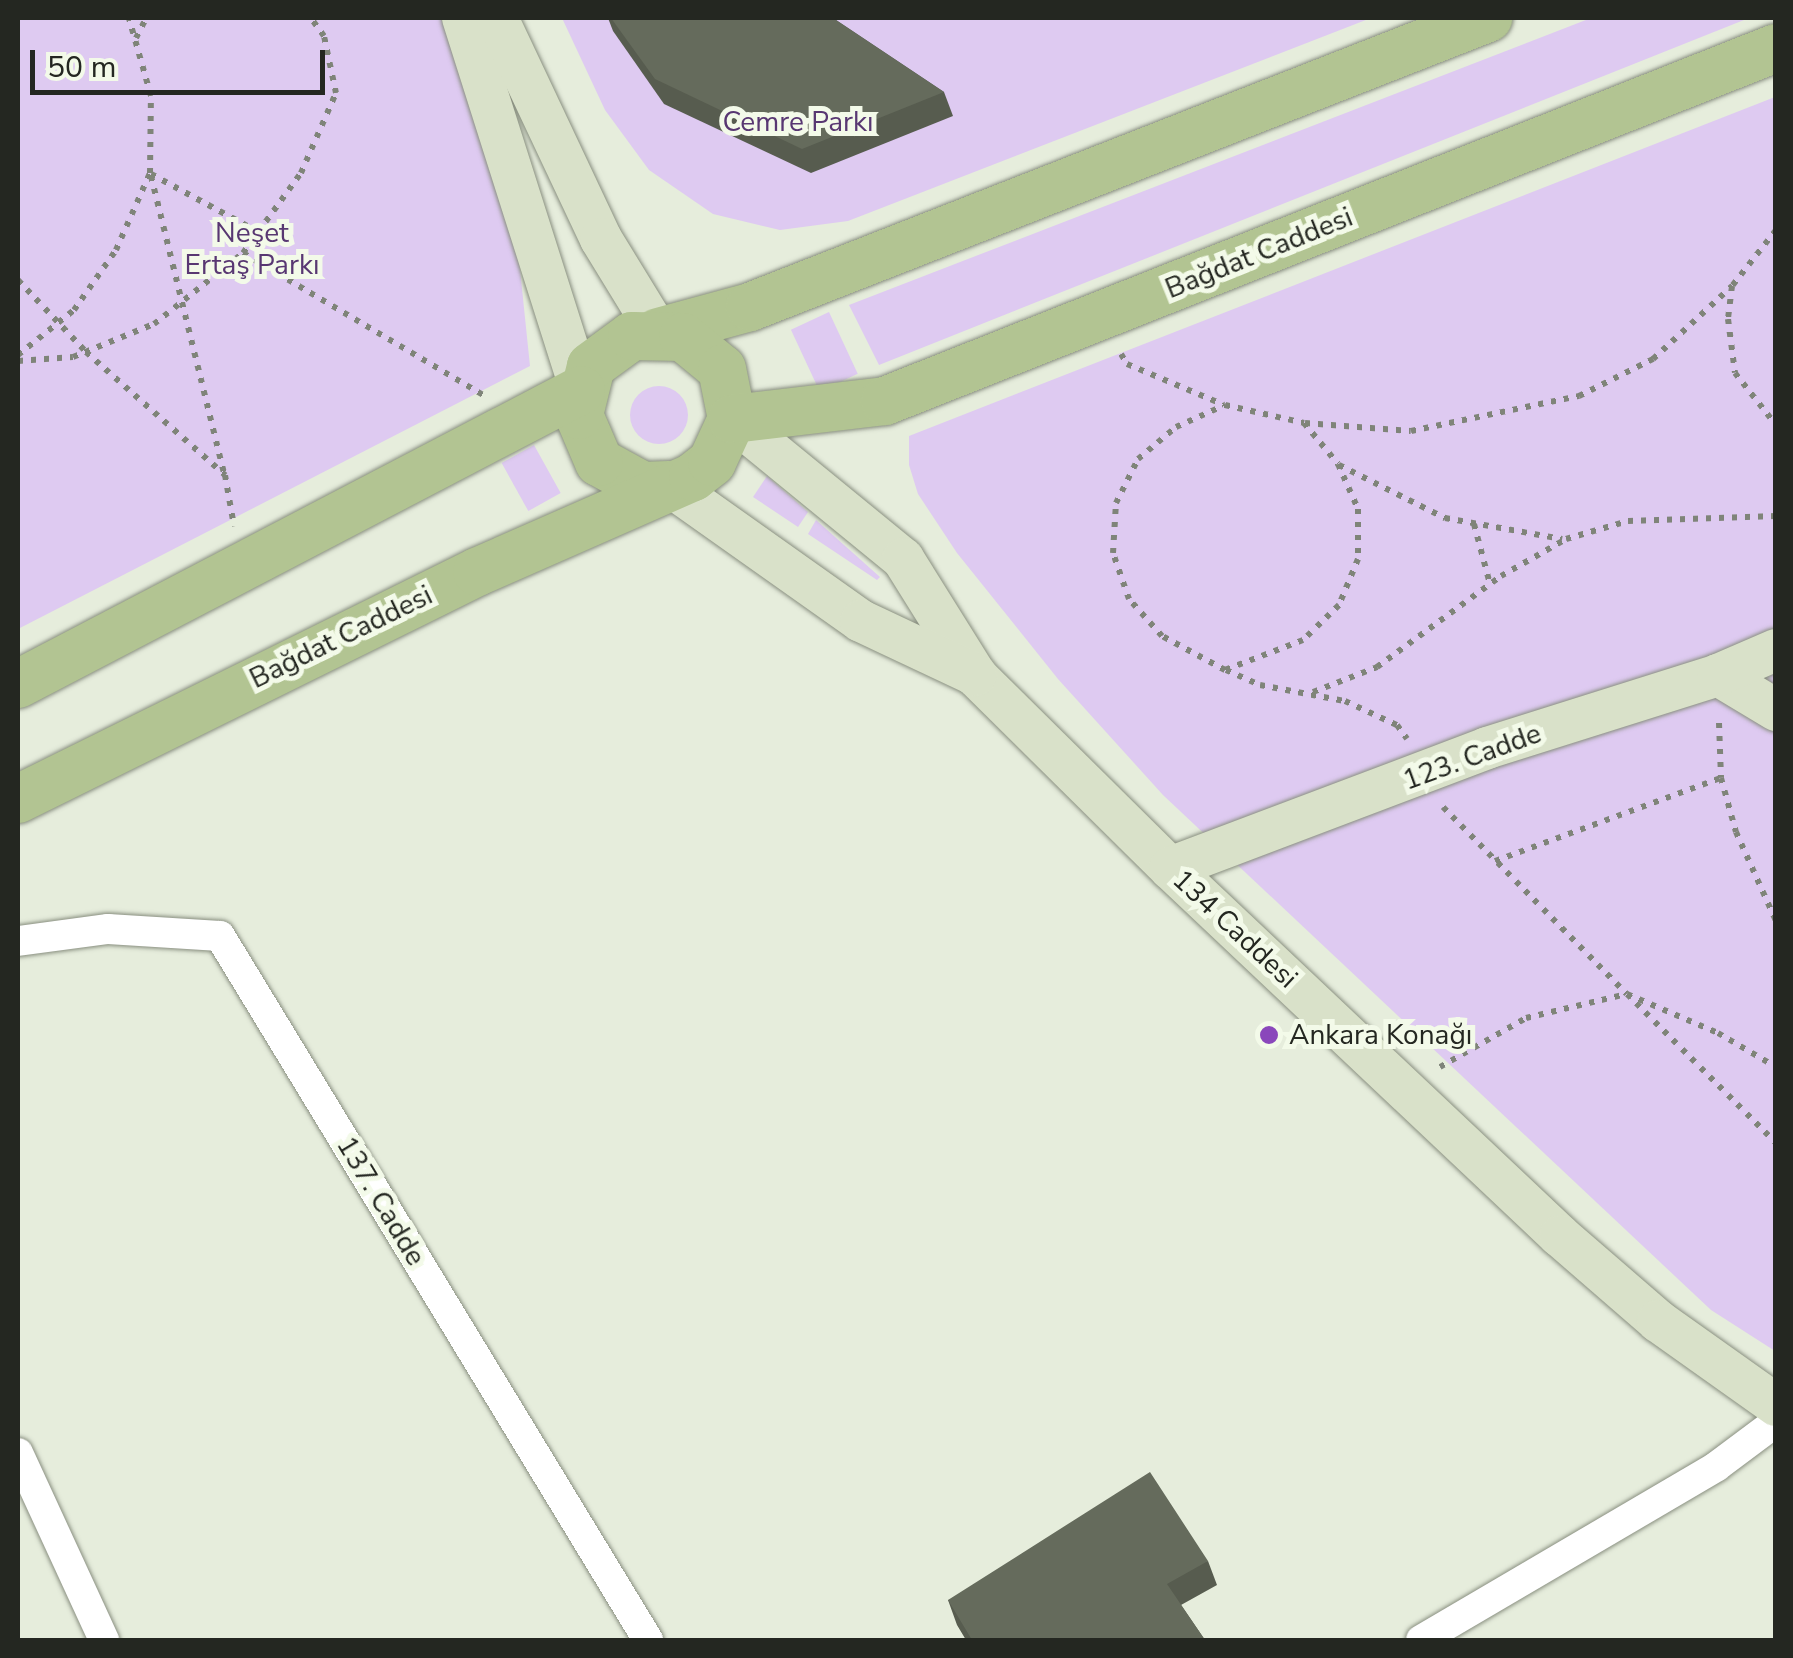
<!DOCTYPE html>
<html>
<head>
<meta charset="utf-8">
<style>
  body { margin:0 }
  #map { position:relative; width:1793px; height:1658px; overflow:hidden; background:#e6eddc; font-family:"Nunito Sans",sans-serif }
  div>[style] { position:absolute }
  .green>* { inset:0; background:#decaf1; transform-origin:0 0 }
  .round { border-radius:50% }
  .path>* { height:6px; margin-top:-3px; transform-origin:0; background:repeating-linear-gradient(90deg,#7f8479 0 5px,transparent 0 13px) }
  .roads { filter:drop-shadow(0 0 2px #898f80) drop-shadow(0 0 2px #898f80) }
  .street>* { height:30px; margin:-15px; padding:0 15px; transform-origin:15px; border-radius:15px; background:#fff }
  .secondary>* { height:42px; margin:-21px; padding:0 21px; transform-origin:21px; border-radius:21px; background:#d9e1c9 }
  .primary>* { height:48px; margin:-24px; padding:0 24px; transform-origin:24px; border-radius:24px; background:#b2c492 }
  .wall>* { inset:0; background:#575c4f }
  .building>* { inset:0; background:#656b5c }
  .dots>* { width:28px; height:28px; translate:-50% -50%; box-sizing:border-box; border:5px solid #f3fae9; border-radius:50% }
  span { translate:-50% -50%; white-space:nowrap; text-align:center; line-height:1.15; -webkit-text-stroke:10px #f3fae9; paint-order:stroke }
  .park-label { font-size:28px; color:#583772 }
  .street-label { font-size:28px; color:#242721 }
  .poi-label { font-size:28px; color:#242721 }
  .left { translate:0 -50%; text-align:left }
  .frame { position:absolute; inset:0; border:20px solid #242721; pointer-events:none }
  .scale { position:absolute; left:30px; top:50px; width:295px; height:45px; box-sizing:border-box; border:5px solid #242721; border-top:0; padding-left:12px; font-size:30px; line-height:35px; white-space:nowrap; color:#242721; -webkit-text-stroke:8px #f3fae9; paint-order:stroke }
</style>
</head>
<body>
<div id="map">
  <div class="green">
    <i style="clip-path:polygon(18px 18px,441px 18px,512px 192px,530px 366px,18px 629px)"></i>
    <i style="clip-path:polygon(562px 18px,1371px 18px,848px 221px,780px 230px,713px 214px,649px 170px,605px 110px)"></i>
    <i style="clip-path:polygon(1591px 18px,1749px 18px,879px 365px,849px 305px)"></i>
    <i style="clip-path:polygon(1775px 97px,1775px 1351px,1711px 1310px,1163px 795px,1058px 679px,957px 553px,918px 494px,909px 465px,909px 436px)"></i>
    <i style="left:829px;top:312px;width:68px;height:42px;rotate:65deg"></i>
    <i class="round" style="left:630px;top:386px;width:58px;height:58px"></i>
    <i style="left:534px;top:445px;width:55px;height:37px;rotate:61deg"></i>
    <i style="clip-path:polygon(767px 476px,808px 512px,798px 527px,753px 497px)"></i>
    <i style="clip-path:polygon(816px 520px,880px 577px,877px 580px,808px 534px)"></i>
  </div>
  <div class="path">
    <i style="left:136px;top:38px;width:22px;rotate:-63deg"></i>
    <i style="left:151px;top:174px;width:124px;rotate:28.4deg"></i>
    <i style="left:151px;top:176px;width:307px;rotate:76.2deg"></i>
    <i style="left:1776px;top:230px;width:71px;rotate:128.2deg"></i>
    <i style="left:1732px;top:286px;width:33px;rotate:97deg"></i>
    <i style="left:1728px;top:319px;width:54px;rotate:82.6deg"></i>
    <i style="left:1735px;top:373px;width:66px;rotate:51.7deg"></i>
    <i style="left:243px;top:253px;width:279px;rotate:30.6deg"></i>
    <i style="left:18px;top:280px;width:99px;rotate:46.6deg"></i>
    <i style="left:86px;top:352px;width:186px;rotate:41.5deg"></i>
    <i style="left:225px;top:475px;width:52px;rotate:80deg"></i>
    <i style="left:1121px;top:354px;width:12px;rotate:59deg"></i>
    <i style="left:1127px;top:364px;width:105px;rotate:22.9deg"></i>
    <i style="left:18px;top:355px;width:72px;rotate:-38.8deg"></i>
    <i style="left:74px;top:310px;width:73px;rotate:-55deg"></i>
    <i style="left:116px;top:250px;width:84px;rotate:-66.2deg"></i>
    <i style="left:150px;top:173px;width:77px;rotate:-89.3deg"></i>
    <i style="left:151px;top:96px;width:81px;rotate:-105.8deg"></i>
    <i style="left:18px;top:361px;width:55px;rotate:-4.2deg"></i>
    <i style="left:73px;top:357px;width:87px;rotate:-22.2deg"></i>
    <i style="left:154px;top:324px;width:114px;rotate:-38.6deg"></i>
    <i style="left:243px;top:253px;width:99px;rotate:-54.1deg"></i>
    <i style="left:301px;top:173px;width:87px;rotate:-66.4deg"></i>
    <i style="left:336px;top:93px;width:58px;rotate:-101.9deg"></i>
    <i style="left:324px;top:36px;width:22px;rotate:-126deg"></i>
    <i style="left:1225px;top:405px;width:81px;rotate:12.8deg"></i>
    <i style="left:1304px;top:423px;width:53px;rotate:50.3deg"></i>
    <i style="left:1338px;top:464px;width:49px;rotate:66deg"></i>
    <i style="left:1358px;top:509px;width:50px;rotate:90deg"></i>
    <i style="left:1358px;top:559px;width:50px;rotate:112.4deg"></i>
    <i style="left:1339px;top:605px;width:50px;rotate:135.8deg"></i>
    <i style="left:1303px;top:640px;width:84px;rotate:159deg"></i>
    <i style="left:1225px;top:670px;width:72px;rotate:-151.6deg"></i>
    <i style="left:1162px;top:636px;width:50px;rotate:-131.7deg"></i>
    <i style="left:1129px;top:599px;width:49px;rotate:-109.2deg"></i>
    <i style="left:1113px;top:553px;width:50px;rotate:-86.6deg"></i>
    <i style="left:1116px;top:503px;width:49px;rotate:-63.4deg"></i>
    <i style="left:1138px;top:459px;width:50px;rotate:-40.1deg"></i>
    <i style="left:1176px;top:427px;width:54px;rotate:-24.2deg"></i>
    <i style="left:1305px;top:423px;width:106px;rotate:4.3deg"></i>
    <i style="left:1411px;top:431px;width:172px;rotate:-11.8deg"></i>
    <i style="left:1579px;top:396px;width:83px;rotate:-26.6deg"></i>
    <i style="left:1653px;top:359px;width:108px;rotate:-42.7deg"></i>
    <i style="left:1339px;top:465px;width:119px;rotate:26.6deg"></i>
    <i style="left:1445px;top:518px;width:119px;rotate:10.2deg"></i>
    <i style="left:1474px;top:524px;width:62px;rotate:75.1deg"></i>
    <i style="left:1226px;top:670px;width:37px;rotate:24deg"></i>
    <i style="left:1260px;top:685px;width:86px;rotate:10.7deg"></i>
    <i style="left:1345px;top:701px;width:57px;rotate:24.8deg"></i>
    <i style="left:1397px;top:725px;width:17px;rotate:54deg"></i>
    <i style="left:1313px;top:692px;width:69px;rotate:-21.3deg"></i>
    <i style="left:1377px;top:667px;width:154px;rotate:-36.3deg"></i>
    <i style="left:1501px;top:576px;width:75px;rotate:-29.6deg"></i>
    <i style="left:1566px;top:539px;width:65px;rotate:-16.2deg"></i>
    <i style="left:1628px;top:521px;width:148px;rotate:-1.9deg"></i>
    <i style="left:1719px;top:723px;width:55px;rotate:87.9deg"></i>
    <i style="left:1721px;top:778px;width:56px;rotate:74.5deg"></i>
    <i style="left:1736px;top:832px;width:98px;rotate:65.8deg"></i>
    <i style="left:1443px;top:807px;width:262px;rotate:45.5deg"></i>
    <i style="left:1627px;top:994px;width:99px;rotate:23.2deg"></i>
    <i style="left:1718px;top:1033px;width:67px;rotate:30.4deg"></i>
    <i style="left:1495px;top:861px;width:241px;rotate:-20.2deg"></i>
    <i style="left:1440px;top:1067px;width:99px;rotate:-29.7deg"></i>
    <i style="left:1526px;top:1018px;width:104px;rotate:-13.4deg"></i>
    <i style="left:1627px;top:994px;width:211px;rotate:45deg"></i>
  </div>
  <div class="roads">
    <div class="street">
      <i style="left:18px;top:941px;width:91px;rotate:-7.6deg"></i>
      <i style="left:108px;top:929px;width:112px;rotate:3.6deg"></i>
      <i style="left:220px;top:936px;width:824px;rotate:58.7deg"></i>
      <i style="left:18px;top:1453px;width:206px;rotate:65.3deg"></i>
      <i style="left:1421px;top:1640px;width:343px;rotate:-30.4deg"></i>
      <i style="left:1717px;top:1466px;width:74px;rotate:-36.7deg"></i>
    </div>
    <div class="secondary">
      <i style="left:463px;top:18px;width:390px;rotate:72.4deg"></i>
      <i style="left:497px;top:18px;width:244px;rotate:64.8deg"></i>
      <i style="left:601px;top:239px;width:109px;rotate:58.5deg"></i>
      <i style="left:732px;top:419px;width:221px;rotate:39.3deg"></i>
      <i style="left:903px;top:559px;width:138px;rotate:58deg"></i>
      <i style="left:976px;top:676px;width:273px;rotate:44.7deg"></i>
      <i style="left:1170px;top:868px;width:536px;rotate:43.34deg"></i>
      <i style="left:1560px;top:1236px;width:130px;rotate:40.9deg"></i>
      <i style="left:1658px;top:1321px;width:145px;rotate:35.4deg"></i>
      <i style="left:669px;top:485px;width:235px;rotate:35.3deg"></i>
      <i style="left:861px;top:621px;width:127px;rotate:25.2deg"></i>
      <i style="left:1718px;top:675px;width:68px;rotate:31.1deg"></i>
      <i style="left:1170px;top:868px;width:339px;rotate:-20.7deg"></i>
      <i style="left:1487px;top:748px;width:242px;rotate:-17.5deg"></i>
      <i style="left:1718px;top:675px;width:63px;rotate:-23.3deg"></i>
    </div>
    <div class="primary">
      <i style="left:658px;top:332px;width:95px;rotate:-15.2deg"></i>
      <i style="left:750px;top:307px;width:793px;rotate:-21.39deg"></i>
      <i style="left:669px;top:485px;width:26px;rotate:178deg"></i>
      <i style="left:643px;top:486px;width:50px;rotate:-151.4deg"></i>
      <i style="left:599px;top:462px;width:51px;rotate:-113.1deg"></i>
      <i style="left:579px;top:415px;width:50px;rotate:-76.2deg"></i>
      <i style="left:591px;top:366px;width:51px;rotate:-36.2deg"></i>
      <i style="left:632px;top:336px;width:51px;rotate:1.1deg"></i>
      <i style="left:683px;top:337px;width:50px;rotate:39.4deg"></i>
      <i style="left:722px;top:369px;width:51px;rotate:78.7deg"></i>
      <i style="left:18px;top:684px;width:635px;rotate:-27.57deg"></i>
      <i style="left:18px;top:799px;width:512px;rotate:-26.31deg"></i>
      <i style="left:477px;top:572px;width:236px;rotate:-23.7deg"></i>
      <i style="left:693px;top:477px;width:24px;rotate:-38deg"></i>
      <i style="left:712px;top:462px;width:47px;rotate:-65.1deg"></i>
      <i style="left:732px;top:419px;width:154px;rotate:-6.7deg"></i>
      <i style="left:885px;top:401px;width:958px;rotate:-21.61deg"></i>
    </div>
  </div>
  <div class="wall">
    <i style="clip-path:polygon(608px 18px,833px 18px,944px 92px,953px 116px,811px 173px,664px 104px,613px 31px)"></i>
    <i style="clip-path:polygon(1208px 1561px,1217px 1585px,1181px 1605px,1205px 1640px,966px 1640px,957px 1625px,948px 1600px)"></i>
  </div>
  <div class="building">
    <i style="clip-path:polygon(611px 18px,833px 18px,944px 92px,802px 149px,655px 79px)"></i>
    <i style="clip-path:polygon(1150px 1472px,1208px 1561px,1167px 1584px,1205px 1640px,972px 1640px,948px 1600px)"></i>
  </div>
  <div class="dots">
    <i style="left:1269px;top:1035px;background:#8a47bb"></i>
  </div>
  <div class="park-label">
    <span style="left:798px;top:122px">Cemre Parkı</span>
    <span style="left:252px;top:249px">Neşet<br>Ertaş Parkı</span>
  </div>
  <div class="street-label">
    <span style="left:1259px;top:253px;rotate:-22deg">Bağdat Caddesi</span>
    <span style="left:341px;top:637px;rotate:-26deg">Bağdat Caddesi</span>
    <span style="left:1472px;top:757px;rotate:-20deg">123. Cadde</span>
    <span style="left:1235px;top:929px;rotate:43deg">134 Caddesi</span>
    <span style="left:381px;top:1201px;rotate:59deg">137. Cadde</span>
  </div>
  <div class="poi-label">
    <span class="left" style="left:1289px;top:1035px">Ankara Konağı</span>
  </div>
  <div class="frame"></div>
  <div class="scale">50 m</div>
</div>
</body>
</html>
